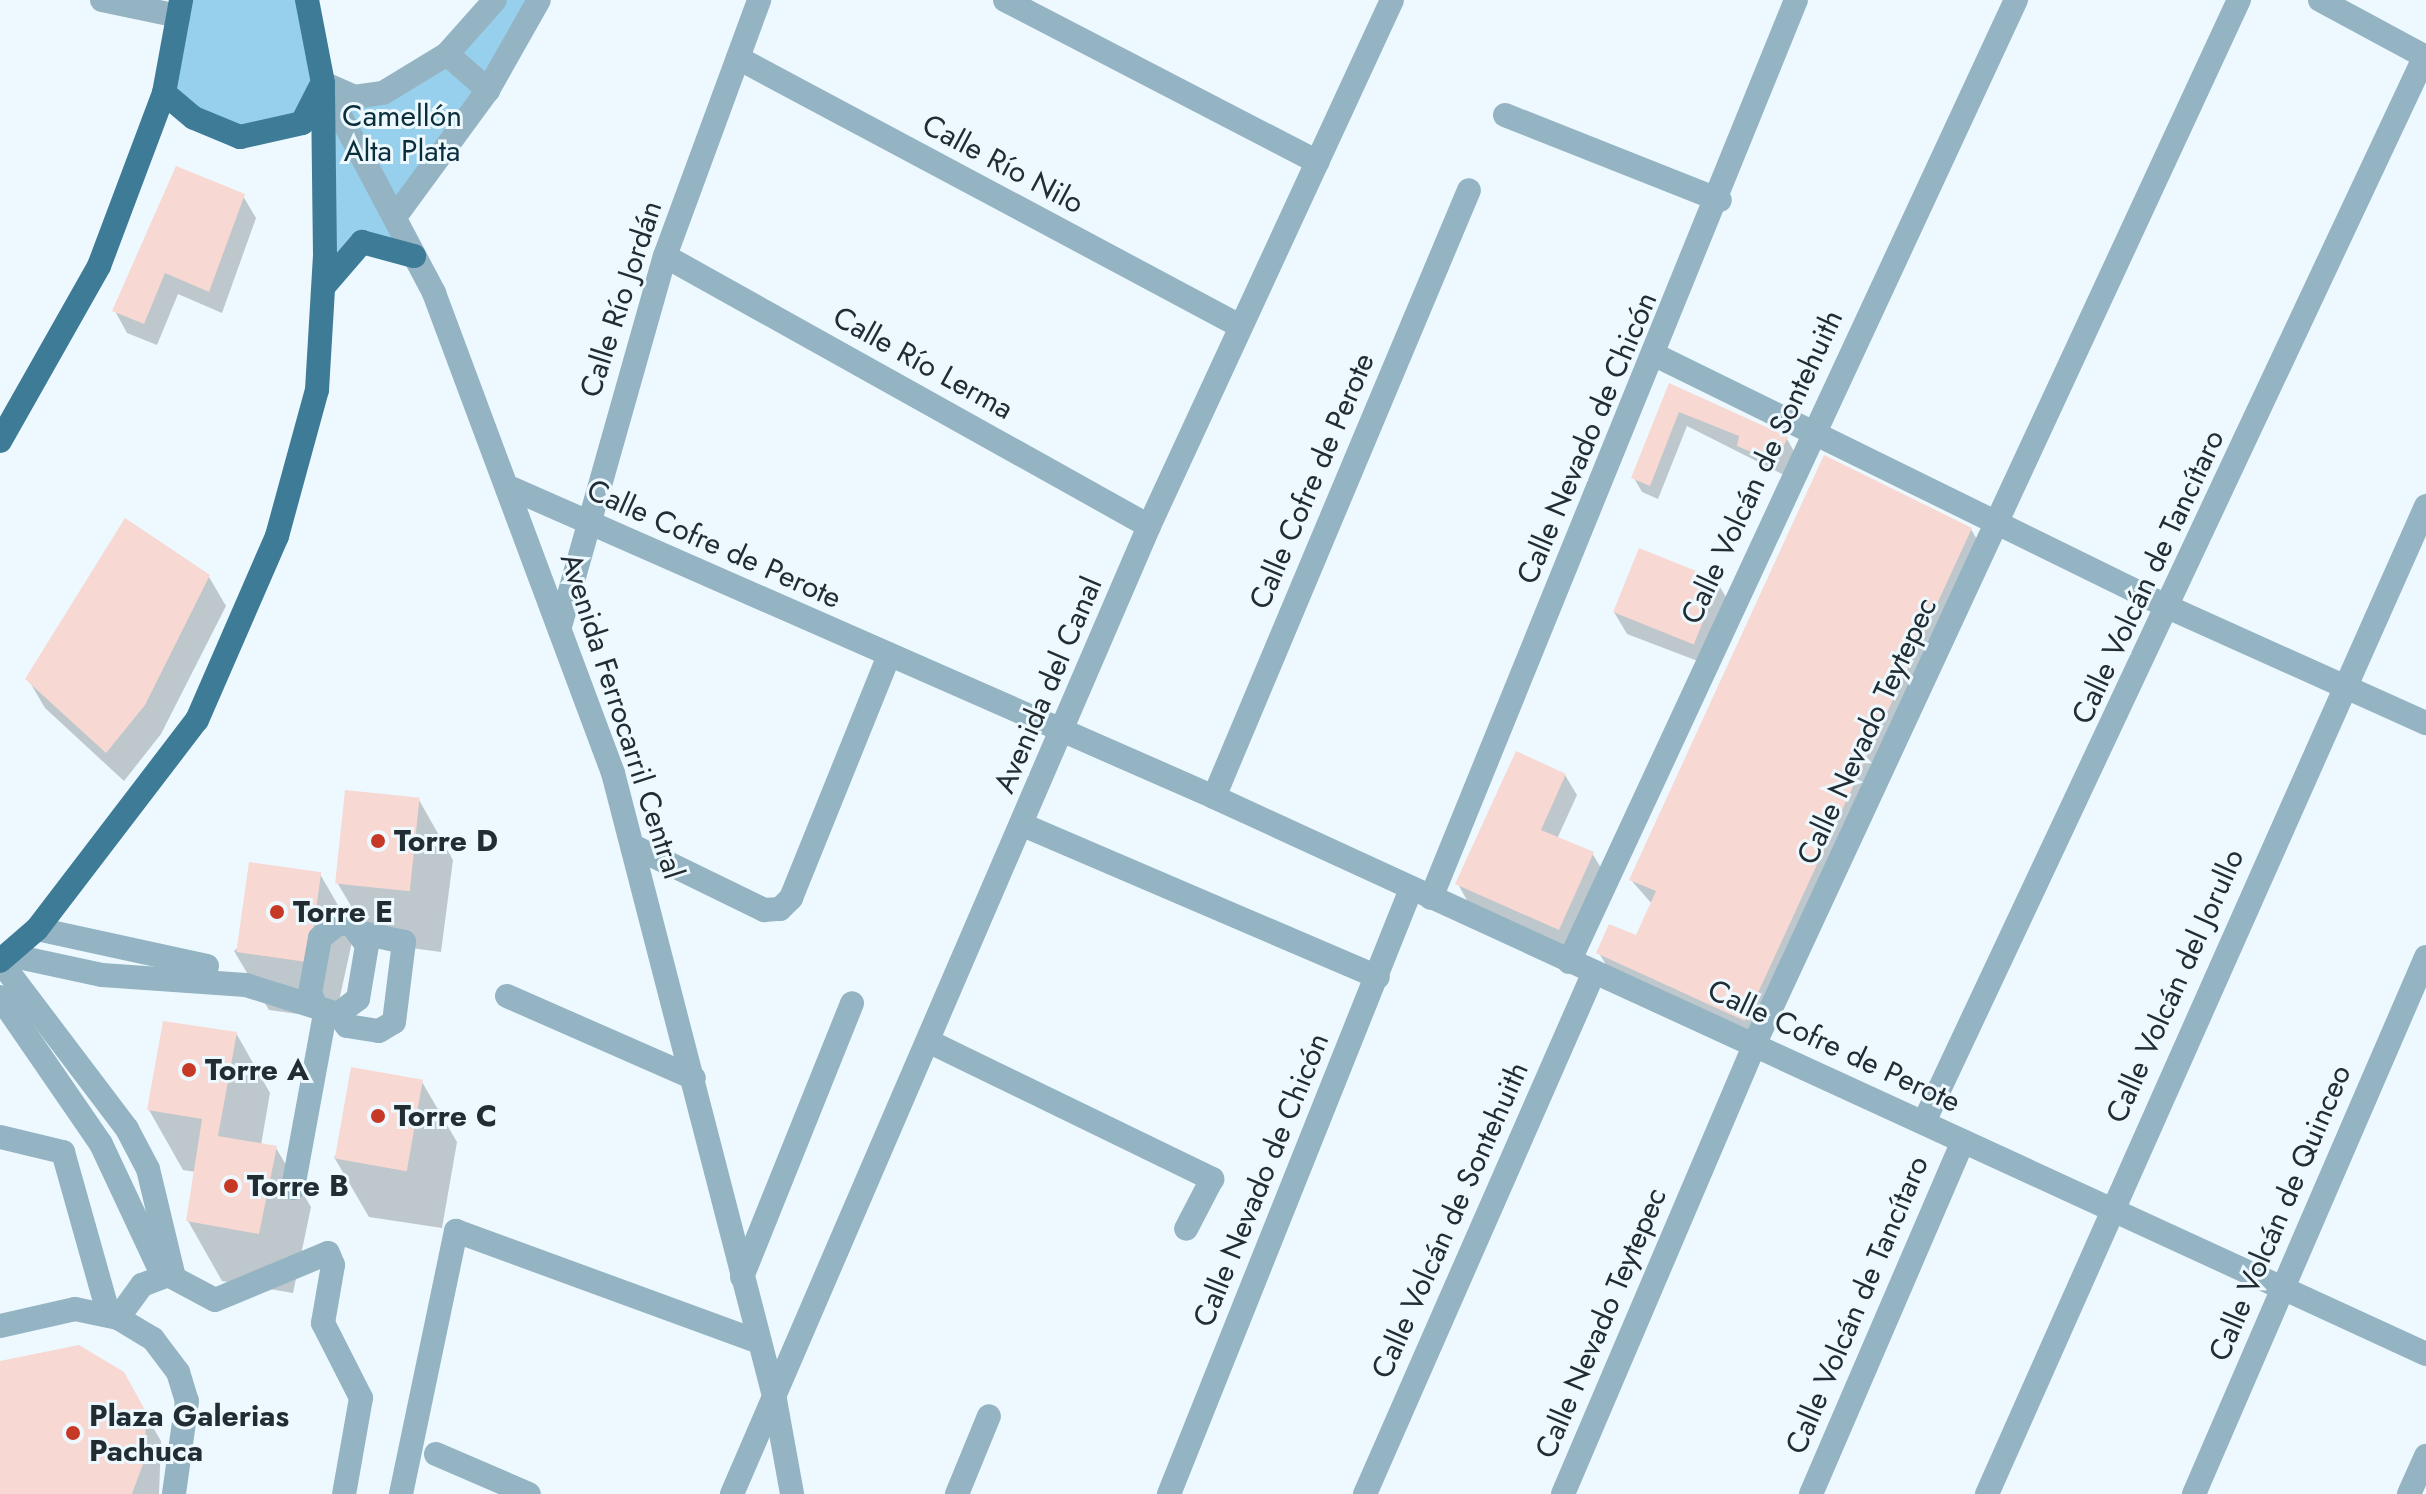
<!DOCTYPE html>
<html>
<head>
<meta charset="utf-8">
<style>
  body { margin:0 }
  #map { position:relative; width:2426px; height:1494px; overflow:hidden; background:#edf9ff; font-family:Jost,sans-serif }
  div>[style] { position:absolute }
  .green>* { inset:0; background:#97d0ec }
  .shadow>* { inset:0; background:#0003 }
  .building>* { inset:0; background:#f7d8d2; transform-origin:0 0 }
  .minor>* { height:24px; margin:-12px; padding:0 12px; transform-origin:12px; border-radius:12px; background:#95b4c3 }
  .major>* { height:24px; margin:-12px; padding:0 12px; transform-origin:12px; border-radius:12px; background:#3e7b96 }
  .dots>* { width:22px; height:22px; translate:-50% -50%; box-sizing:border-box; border:4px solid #edf9ff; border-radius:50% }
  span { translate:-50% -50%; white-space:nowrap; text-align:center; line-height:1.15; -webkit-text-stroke:6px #edf9ff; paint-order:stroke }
  .park-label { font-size:30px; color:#0a2e3c }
  .street-label { font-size:30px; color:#222d33 }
  .poi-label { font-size:30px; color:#222d33; font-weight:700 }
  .left { translate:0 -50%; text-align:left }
</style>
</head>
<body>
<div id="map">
  <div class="green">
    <i style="clip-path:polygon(181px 0,307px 0,323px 83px,383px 93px,495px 0,539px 0,395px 216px,414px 256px,382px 244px,323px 287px,322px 85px,302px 123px,263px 135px,164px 93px)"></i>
  </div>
  <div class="shadow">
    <i style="clip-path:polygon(243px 196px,256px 218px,222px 313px,178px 294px,157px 345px,127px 333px,115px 311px)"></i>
    <i style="clip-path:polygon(1670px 385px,1787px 439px,1795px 453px,1784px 475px,1687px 426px,1658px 499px,1642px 492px,1634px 478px)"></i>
    <i style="clip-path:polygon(1971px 529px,1983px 550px,1757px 1040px,1611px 973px,1599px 953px,1637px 938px,1652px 904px,1631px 880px)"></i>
    <i style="clip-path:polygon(209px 577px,226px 606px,161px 734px,124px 781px,45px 708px,28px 679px)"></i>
    <i style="clip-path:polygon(1717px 582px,1730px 604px,1703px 663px,1627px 634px,1614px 612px)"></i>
    <i style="clip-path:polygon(1565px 775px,1577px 795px,1557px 839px,1592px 853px,1604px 873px,1570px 949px,1469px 904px,1458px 884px)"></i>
    <i style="clip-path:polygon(419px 800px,453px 860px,441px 952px,373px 943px,338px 884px)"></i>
    <i style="clip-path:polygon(320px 874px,354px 933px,335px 1019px,269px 1010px,234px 951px)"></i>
    <i style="clip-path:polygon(236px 1033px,270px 1093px,261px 1145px,276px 1148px,311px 1207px,293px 1293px,222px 1281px,188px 1221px,196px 1172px,183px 1170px,149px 1110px)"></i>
    <i style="clip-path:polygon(422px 1082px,457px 1142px,442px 1228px,369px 1217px,334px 1157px)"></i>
    <i style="clip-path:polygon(0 1367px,122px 1374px,161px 1441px,159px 1494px,0 1494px)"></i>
  </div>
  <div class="building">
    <i style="clip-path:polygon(176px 166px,245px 194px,209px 292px,165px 273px,144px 324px,112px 311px)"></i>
    <i style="clip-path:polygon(1669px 383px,1788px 437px,1776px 462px,1737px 446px,1739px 436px,1679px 412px,1650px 486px,1631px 478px)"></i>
    <i style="clip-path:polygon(1824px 455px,1972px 528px,1745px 1021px,1596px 953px,1609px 924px,1636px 935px,1656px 891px,1629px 880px)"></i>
    <i style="clip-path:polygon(125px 518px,210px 575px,145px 705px,106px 753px,25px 679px)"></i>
    <i style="left:1639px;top:548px;width:87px;height:69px;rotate:22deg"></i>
    <i style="clip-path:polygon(1516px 751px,1566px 774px,1541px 830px,1594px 852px,1559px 930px,1455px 884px)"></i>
    <i style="left:345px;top:790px;width:75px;height:94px;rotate:6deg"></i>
    <i style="left:249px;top:862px;width:73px;height:91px;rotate:8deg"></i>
    <i style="clip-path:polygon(163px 1021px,237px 1032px,218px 1136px,277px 1146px,259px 1234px,186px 1221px,202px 1119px,147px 1110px)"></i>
    <i style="left:351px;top:1067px;width:73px;height:93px;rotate:10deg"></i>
    <i style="clip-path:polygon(79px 1345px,124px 1372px,145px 1410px,146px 1456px,132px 1494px,0 1494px,0 1361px)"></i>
  </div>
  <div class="minor">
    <i style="left:102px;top:0;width:78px;rotate:11.9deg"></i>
    <i style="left:1005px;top:0;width:352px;rotate:27.4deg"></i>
    <i style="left:2320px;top:0;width:120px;rotate:28.3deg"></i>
    <i style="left:447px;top:54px;width:55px;rotate:41.3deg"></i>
    <i style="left:738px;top:58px;width:567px;rotate:28.1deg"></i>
    <i style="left:323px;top:83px;width:238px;rotate:62.1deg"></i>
    <i style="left:434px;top:293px;width:512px;rotate:69.55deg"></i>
    <i style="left:613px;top:773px;width:648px;rotate:75.51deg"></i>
    <i style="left:775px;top:1400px;width:96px;rotate:79.7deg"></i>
    <i style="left:323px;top:83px;width:34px;rotate:24deg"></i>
    <i style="left:354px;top:97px;width:29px;rotate:-8deg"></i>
    <i style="left:383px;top:93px;width:75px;rotate:-31.4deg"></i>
    <i style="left:447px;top:54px;width:72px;rotate:-48.4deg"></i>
    <i style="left:1505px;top:115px;width:231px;rotate:21.6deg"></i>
    <i style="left:395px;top:217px;width:157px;rotate:-53.8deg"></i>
    <i style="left:488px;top:90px;width:103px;rotate:-60.5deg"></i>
    <i style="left:665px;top:256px;width:554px;rotate:29.16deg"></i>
    <i style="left:1655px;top:355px;width:574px;rotate:26.16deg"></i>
    <i style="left:2170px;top:608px;width:281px;rotate:24.2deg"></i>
    <i style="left:513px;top:489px;width:766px;rotate:23.72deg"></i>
    <i style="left:1214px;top:797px;width:1334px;rotate:24.68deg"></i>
    <i style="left:561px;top:623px;width:381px;rotate:-74.2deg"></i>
    <i style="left:665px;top:256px;width:273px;rotate:-69.8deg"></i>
    <i style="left:1214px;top:797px;width:658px;rotate:-67.21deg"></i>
    <i style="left:1023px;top:825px;width:386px;rotate:23.2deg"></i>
    <i style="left:635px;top:847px;width:144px;rotate:26deg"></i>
    <i style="left:764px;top:910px;width:16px;rotate:-4deg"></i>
    <i style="left:780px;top:909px;width:16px;rotate:-45deg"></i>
    <i style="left:791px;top:898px;width:259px;rotate:-68deg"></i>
    <i style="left:1431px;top:898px;width:969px;rotate:-67.88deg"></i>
    <i style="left:37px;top:929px;width:174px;rotate:12.3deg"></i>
    <i style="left:9px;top:955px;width:95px;rotate:12.1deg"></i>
    <i style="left:102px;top:975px;width:144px;rotate:4deg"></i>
    <i style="left:246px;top:985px;width:96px;rotate:17.5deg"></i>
    <i style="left:338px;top:1014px;width:25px;rotate:-37deg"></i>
    <i style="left:358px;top:999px;width:55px;rotate:-80.5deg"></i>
    <i style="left:367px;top:945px;width:25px;rotate:-127deg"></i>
    <i style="left:352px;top:925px;width:13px;rotate:-171deg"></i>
    <i style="left:339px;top:923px;width:24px;rotate:142deg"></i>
    <i style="left:320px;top:938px;width:56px;rotate:100.3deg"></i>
    <i style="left:310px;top:993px;width:13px;rotate:67deg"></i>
    <i style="left:0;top:961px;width:211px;rotate:52.9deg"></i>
    <i style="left:127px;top:1129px;width:45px;rotate:62.3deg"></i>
    <i style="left:148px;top:1169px;width:111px;rotate:76.5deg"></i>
    <i style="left:1569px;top:962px;width:1061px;rotate:-65.08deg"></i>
    <i style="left:507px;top:996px;width:204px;rotate:23.7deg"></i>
    <i style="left:0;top:997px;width:178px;rotate:55.5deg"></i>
    <i style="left:101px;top:1144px;width:144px;rotate:64.9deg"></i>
    <i style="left:338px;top:1014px;width:15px;rotate:53deg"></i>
    <i style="left:347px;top:1026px;width:32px;rotate:9deg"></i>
    <i style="left:379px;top:1031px;width:17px;rotate:-31deg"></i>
    <i style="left:394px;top:1022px;width:81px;rotate:-82.9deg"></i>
    <i style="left:404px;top:942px;width:42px;rotate:-167.6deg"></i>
    <i style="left:930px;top:1042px;width:314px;rotate:25.9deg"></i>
    <i style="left:1212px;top:1179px;width:56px;rotate:117.5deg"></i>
    <i style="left:1924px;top:1122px;width:1178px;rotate:-64.83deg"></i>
    <i style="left:0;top:1137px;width:65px;rotate:13.4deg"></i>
    <i style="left:63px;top:1152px;width:170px;rotate:74.3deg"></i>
    <i style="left:293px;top:1188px;width:178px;rotate:-79.6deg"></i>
    <i style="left:742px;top:1277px;width:295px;rotate:-68.1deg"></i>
    <i style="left:118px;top:1318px;width:41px;rotate:-54deg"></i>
    <i style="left:142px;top:1285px;width:28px;rotate:-21deg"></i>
    <i style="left:168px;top:1275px;width:53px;rotate:28deg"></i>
    <i style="left:215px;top:1300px;width:122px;rotate:-22.6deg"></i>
    <i style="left:328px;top:1253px;width:13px;rotate:67deg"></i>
    <i style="left:333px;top:1265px;width:59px;rotate:99.8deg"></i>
    <i style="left:323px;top:1323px;width:84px;rotate:63.1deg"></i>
    <i style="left:361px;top:1398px;width:97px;rotate:100deg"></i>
    <i style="left:0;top:1326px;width:77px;rotate:-12.8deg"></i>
    <i style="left:75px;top:1309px;width:44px;rotate:11.8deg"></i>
    <i style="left:118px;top:1318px;width:41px;rotate:31deg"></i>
    <i style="left:153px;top:1339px;width:41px;rotate:52.9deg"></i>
    <i style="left:178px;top:1372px;width:30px;rotate:73deg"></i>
    <i style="left:187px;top:1401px;width:94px;rotate:98deg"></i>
    <i style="left:436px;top:1454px;width:101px;rotate:23.3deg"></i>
    <i style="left:401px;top:1494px;width:269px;rotate:-78.2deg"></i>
    <i style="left:456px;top:1231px;width:320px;rotate:20.1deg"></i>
    <i style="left:732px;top:1494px;width:1054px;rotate:-66.69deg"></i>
    <i style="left:1149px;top:526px;width:579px;rotate:-65.2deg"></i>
    <i style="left:957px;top:1494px;width:84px;rotate:-67.7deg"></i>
    <i style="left:1169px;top:1494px;width:652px;rotate:-68.2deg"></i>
    <i style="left:1365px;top:1494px;width:570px;rotate:-66.31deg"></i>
    <i style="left:1563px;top:1494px;width:490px;rotate:-66.9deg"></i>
    <i style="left:1755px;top:1043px;width:1150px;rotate:-65.11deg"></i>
    <i style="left:1811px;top:1494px;width:384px;rotate:-66.7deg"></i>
    <i style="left:1987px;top:1494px;width:1081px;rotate:-66.04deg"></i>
    <i style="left:2194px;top:1494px;width:585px;rotate:-66.63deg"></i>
    <i style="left:2409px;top:1494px;width:42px;rotate:-65.9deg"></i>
  </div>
  <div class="major">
    <i style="left:164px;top:93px;width:39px;rotate:40deg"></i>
    <i style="left:194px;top:118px;width:50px;rotate:22.4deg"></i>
    <i style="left:240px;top:137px;width:64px;rotate:-12.7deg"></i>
    <i style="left:302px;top:123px;width:39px;rotate:-63deg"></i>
    <i style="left:325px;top:285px;width:57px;rotate:-49.3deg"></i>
    <i style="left:362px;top:242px;width:54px;rotate:15.1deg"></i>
    <i style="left:0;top:441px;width:201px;rotate:-60.5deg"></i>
    <i style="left:99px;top:266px;width:185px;rotate:-69.4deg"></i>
    <i style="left:164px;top:93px;width:95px;rotate:-79.6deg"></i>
    <i style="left:0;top:961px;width:49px;rotate:-40.9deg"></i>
    <i style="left:37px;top:929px;width:263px;rotate:-52.6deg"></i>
    <i style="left:197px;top:720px;width:201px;rotate:-66.5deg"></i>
    <i style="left:277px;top:536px;width:151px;rotate:-74.7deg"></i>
    <i style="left:317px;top:390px;width:134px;rotate:-86.6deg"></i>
    <i style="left:325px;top:256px;width:173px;rotate:-90.7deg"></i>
    <i style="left:323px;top:83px;width:85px;rotate:-100.9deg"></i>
  </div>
  <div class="dots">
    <i style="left:378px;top:841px;background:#c53926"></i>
    <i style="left:277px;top:912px;background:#c53926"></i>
    <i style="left:189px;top:1070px;background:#c53926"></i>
    <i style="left:378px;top:1116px;background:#c53926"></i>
    <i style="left:231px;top:1186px;background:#c53926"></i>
    <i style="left:73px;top:1433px;background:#c53926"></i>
  </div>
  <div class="park-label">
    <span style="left:402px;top:133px">Camellón<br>Alta Plata</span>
  </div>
  <div class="street-label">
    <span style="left:1003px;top:164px;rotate:28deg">Calle Río Nilo</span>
    <span style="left:621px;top:299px;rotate:-72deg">Calle Río Jordán</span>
    <span style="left:923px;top:363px;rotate:29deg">Calle Río Lerma</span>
    <span style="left:1587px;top:438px;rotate:-67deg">Calle Nevado de Chicón</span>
    <span style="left:1762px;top:467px;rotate:-65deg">Calle Volcán de Sontehuith</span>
    <span style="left:1312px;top:481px;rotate:-67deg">Calle Cofre de Perote</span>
    <span style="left:714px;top:544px;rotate:24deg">Calle Cofre de Perote</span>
    <span style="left:2148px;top:577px;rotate:-65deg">Calle Volcán de Tancítaro</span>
    <span style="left:1048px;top:685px;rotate:-67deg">Avenida del Canal</span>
    <span style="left:622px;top:716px;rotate:72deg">Avenida Ferrocarril Central</span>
    <span style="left:1867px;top:731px;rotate:-65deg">Calle Nevado Teytepec</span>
    <span style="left:2175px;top:986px;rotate:-66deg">Calle Volcán del Jorullo</span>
    <span style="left:1834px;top:1046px;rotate:25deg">Calle Cofre de Perote</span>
    <span style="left:1261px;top:1180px;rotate:-68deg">Calle Nevado de Chicón</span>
    <span style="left:2280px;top:1213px;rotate:-67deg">Calle Volcán de Quinceo</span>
    <span style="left:1450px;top:1220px;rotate:-66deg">Calle Volcán de Sontehuith</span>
    <span style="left:1857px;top:1305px;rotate:-67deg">Calle Volcán de Tancítaro</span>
    <span style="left:1601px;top:1323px;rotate:-67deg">Calle Nevado Teytepec</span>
  </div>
  <div class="poi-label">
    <span class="left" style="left:394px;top:841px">Torre D</span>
    <span class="left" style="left:293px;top:912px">Torre E</span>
    <span class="left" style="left:205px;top:1070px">Torre A</span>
    <span class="left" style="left:394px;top:1116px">Torre C</span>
    <span class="left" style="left:247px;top:1186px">Torre B</span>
    <span class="left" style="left:89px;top:1433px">Plaza Galerias<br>Pachuca</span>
  </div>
</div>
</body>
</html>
